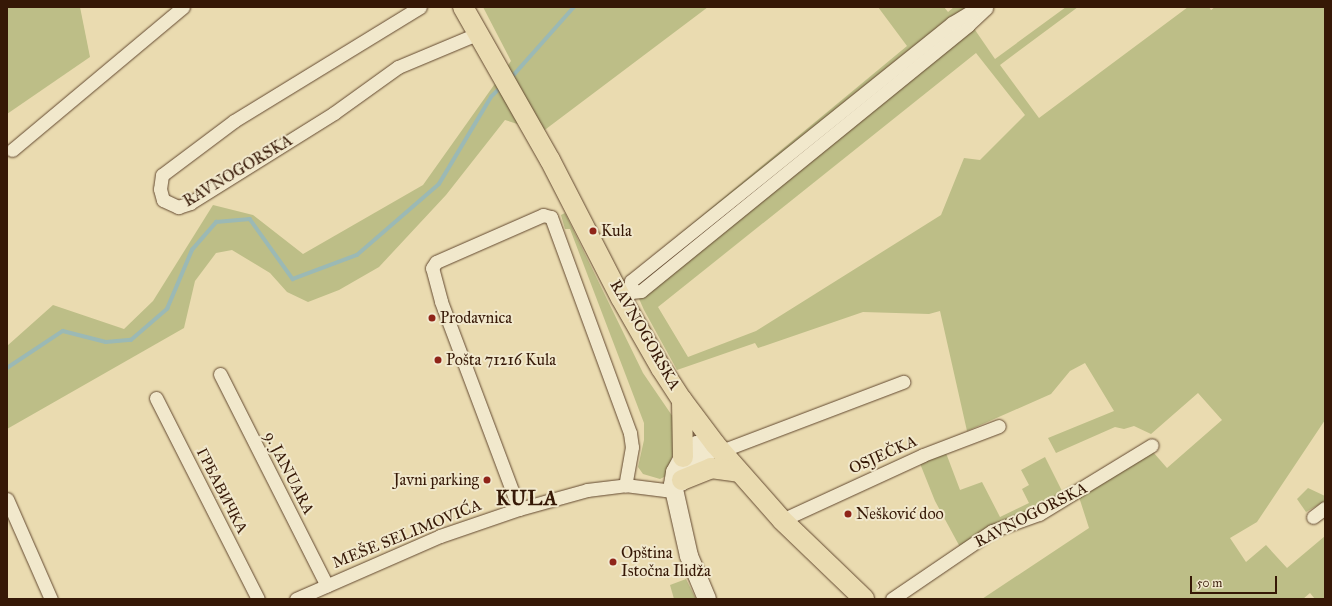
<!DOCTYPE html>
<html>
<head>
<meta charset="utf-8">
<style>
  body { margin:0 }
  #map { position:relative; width:1332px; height:606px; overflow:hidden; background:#eadbb0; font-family:"IM FELL Great Primer",serif }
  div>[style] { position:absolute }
  .green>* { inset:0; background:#bdbe87 }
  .stream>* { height:3.5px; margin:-1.75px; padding:0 1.75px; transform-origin:1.75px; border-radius:1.75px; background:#9bb9b5 }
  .roads { filter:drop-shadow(0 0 1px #634930) drop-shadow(0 0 1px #634930) }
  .minor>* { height:13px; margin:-6.5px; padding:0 6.5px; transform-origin:6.5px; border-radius:6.5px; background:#f1e8cc }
  .secondary>* { height:18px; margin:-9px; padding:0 9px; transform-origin:9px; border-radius:9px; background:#f1e8cc }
  .primary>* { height:20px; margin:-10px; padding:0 10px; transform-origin:10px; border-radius:10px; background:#eadbb0 }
  .dots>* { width:11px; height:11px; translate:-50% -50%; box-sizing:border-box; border:2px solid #f1e8cc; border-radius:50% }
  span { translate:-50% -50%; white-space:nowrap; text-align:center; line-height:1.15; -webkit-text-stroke:4px #f1e8cc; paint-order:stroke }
  .street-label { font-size:16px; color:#361806 }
  .poi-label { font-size:16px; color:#361806 }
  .left { translate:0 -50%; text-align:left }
  .right { translate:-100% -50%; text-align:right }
  .district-label { font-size:20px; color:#361806; font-weight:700; letter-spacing:1px }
  .frame { position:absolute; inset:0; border:8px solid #361806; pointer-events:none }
  .scale { position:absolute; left:1190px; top:576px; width:87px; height:18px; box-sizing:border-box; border:2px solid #361806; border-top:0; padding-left:5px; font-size:12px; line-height:14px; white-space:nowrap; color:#361806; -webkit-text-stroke:3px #f1e8cc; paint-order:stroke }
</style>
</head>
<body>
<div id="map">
  <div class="green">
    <i style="clip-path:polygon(7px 7px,80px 7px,90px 57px,7px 114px)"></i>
    <i style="clip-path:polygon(483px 7px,708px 7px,542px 132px,505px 120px,446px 195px,379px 267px,339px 290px,308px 302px,287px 292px,270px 273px,232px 250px,216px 253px,195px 281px,184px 328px,7px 429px,7px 346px,53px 305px,124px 329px,153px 301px,213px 205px,253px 215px,303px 254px,423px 185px,511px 61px)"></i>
    <i style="clip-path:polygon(evenodd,878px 7px,944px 7px,948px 12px,954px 7px,995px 7px,973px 27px,995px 59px,1066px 7px,1078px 7px,1000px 65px,1039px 118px,1188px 7px,1209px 7px,1211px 10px,1215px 7px,1325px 7px,1325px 420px,1257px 522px,1230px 538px,1246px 562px,1266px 545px,1287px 568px,1325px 536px,1325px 599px,1315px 599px,1310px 593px,1303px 599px,982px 599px,1089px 528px,1079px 497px,1153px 452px,1167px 468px,1222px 420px,1198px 393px,1151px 434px,1134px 426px,1124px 429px,1115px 427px,1056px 453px,1048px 438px,1114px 411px,1085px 363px,1070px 371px,1051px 394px,967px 431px,940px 311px,929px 314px,863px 312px,758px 348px,755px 343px,677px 370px,644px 310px,629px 276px,907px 46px,878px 7px,976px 53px,1025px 115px,980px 160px,964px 158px,941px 215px,756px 331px,688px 357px,658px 307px,976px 53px)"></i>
    <i style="clip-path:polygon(565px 213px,643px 373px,673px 417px,675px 448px,666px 476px,660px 479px,643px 474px,638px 467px,644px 440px,644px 423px,570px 229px,565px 229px,561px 215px)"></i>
    <i style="clip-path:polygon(946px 453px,960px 490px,982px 482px,1000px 517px,1029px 503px,1022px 489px,1029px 485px,1021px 470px,1045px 457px,1064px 495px,960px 547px,935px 501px,919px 461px)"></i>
    <i style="clip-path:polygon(1308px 488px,1325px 496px,1325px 501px,1306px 512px,1297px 499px)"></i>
    <i style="clip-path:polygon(686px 579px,696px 599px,674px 599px,670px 585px)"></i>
  </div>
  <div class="stream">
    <i style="left:511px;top:78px;width:95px;rotate:-48.4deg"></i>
    <i style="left:7px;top:368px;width:67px;rotate:-33.5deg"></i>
    <i style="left:63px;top:331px;width:44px;rotate:14.3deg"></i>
    <i style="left:106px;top:342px;width:25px;rotate:-5deg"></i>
    <i style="left:131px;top:340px;width:48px;rotate:-40.7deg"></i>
    <i style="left:167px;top:309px;width:64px;rotate:-67deg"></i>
    <i style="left:192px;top:250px;width:37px;rotate:-49deg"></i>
    <i style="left:216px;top:222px;width:34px;rotate:-5deg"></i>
    <i style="left:250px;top:219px;width:74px;rotate:54.4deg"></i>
    <i style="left:293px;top:279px;width:68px;rotate:-20.6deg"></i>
    <i style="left:357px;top:255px;width:108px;rotate:-40.9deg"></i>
    <i style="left:439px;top:184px;width:101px;rotate:-59.1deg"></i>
    <i style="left:491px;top:97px;width:14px;rotate:-45deg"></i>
  </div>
  <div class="roads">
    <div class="minor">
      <i style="left:420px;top:7px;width:218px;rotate:148.5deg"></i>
      <i style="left:234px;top:121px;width:90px;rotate:143.1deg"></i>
      <i style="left:162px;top:175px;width:14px;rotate:98deg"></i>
      <i style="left:160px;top:189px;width:11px;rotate:75deg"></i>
      <i style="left:163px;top:200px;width:17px;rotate:25deg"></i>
      <i style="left:178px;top:207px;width:13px;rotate:-18deg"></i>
      <i style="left:190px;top:203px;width:170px;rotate:-32deg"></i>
      <i style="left:334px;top:113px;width:79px;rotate:-35.7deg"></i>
      <i style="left:398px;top:67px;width:86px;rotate:-22.7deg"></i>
      <i style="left:12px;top:150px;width:223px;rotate:-39.9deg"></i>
      <i style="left:631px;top:292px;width:10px;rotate:-6deg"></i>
      <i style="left:641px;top:291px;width:422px;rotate:-39.1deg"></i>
      <i style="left:968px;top:25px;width:25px;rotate:-43deg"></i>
      <i style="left:621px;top:298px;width:12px;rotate:-31deg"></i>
      <i style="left:631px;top:292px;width:11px;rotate:-90deg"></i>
      <i style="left:631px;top:281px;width:412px;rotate:-38.8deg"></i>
      <i style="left:952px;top:23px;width:31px;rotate:-31deg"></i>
      <i style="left:220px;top:374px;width:237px;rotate:63.2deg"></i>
      <i style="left:156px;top:398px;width:225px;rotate:63.1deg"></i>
      <i style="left:721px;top:451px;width:195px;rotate:-20.8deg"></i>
      <i style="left:7px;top:499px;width:109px;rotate:66.3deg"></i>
      <i style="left:519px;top:509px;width:222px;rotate:-110.6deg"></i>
      <i style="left:441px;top:301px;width:34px;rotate:-105deg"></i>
      <i style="left:432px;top:268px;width:7px;rotate:-56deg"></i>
      <i style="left:436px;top:262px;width:117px;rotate:-23.7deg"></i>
      <i style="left:543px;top:215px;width:8px;rotate:14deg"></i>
      <i style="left:551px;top:217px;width:230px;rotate:69.9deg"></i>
      <i style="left:630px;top:433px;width:14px;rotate:82deg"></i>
      <i style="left:632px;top:447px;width:39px;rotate:100deg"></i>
      <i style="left:1313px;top:517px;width:15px;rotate:-37deg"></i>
      <i style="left:782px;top:520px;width:155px;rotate:-24.7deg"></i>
      <i style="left:923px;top:455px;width:81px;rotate:-20.9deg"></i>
      <i style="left:296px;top:599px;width:157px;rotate:-23.6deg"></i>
      <i style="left:440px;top:536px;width:83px;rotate:-18.9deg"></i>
      <i style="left:519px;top:509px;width:71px;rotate:-15.6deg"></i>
      <i style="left:587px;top:490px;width:38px;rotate:-7deg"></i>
      <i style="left:625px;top:485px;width:48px;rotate:7.1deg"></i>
      <i style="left:892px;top:599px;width:121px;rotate:-34.2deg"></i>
      <i style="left:992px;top:531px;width:50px;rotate:-19.9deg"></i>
      <i style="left:1039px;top:514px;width:132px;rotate:-31.4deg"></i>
    </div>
    <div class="secondary">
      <i style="left:681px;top:482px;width:51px;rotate:-48.2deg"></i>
      <i style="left:707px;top:599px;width:47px;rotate:-112.7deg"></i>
      <i style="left:689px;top:556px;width:73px;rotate:-102.7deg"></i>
      <i style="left:673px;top:485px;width:13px;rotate:-81deg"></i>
      <i style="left:675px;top:472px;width:23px;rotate:-61deg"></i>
      <i style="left:686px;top:452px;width:13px;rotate:-32deg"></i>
      <i style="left:697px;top:445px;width:18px;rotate:-3deg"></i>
    </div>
    <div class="primary">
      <i style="left:463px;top:7px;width:176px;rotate:60.4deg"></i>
      <i style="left:550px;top:160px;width:155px;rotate:62.8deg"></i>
      <i style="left:621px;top:298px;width:81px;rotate:60.3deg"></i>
      <i style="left:661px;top:368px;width:38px;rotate:57deg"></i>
      <i style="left:682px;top:400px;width:55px;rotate:53.1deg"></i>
      <i style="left:715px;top:444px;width:101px;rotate:48.6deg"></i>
      <i style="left:782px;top:520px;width:114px;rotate:43.9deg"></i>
      <i style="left:682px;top:400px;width:57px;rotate:89deg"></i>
      <i style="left:682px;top:480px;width:31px;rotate:-22deg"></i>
      <i style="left:711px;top:468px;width:28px;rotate:8deg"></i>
    </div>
  </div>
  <div class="dots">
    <i style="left:593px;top:231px;background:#8f2418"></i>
    <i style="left:432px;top:318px;background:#8f2418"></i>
    <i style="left:438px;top:360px;background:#8f2418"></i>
    <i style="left:487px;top:480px;background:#8f2418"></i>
    <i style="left:848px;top:514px;background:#8f2418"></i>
    <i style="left:613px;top:562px;background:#8f2418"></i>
  </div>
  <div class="street-label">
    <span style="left:238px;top:171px;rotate:-31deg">RAVNOGORSKA</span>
    <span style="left:645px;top:335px;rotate:60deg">RAVNOGORSKA</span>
    <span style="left:883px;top:455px;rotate:-24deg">OSJEČKA</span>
    <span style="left:289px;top:473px;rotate:63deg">9. JANUARA</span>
    <span style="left:222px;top:491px;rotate:63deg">ГРБАВИЧКА</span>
    <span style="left:1031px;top:515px;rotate:-27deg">RAVNOGORSKA</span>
    <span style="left:407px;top:534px;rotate:-22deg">MEŠE SELIMOVIĆA</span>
  </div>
  <div class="poi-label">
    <span class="left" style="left:601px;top:231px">Kula</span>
    <span class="left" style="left:440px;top:318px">Prodavnica</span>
    <span class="left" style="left:446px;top:360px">Pošta 71216 Kula</span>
    <span class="right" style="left:479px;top:480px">Javni parking</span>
    <span class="left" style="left:856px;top:514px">Nešković doo</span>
    <span class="left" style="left:621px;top:562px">Opština<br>Istočna Ilidža</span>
  </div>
  <div class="district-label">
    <span style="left:527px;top:498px">KULA</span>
  </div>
  <div class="frame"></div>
  <div class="scale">50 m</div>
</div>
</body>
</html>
